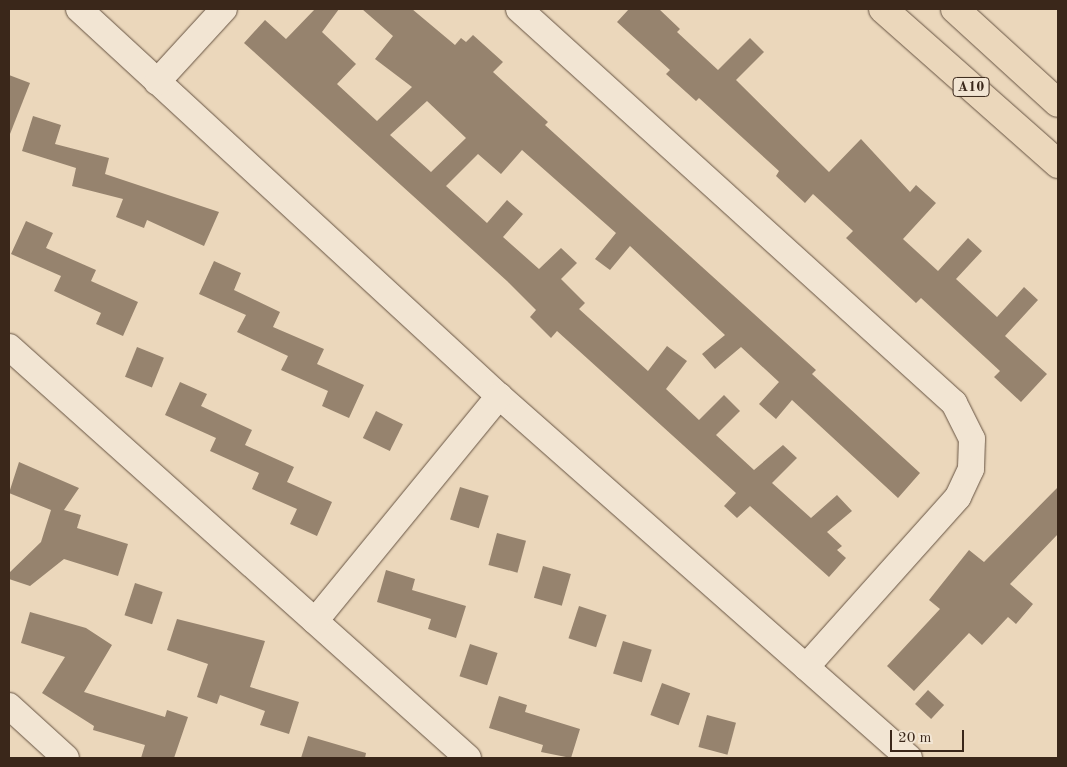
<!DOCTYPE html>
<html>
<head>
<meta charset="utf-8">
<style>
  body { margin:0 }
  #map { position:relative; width:1067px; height:767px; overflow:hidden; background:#ebd7bb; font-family:"Old Standard TT",serif }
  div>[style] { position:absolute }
  .building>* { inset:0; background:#96836e; transform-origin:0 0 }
  .roads { filter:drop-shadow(0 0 1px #665342) drop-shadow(0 0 1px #665342) }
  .minor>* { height:26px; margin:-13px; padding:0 13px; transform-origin:13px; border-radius:13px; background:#f2e5d3 }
  .primary>* { height:28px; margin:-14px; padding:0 14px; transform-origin:14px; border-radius:14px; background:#ebd7bb }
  span { translate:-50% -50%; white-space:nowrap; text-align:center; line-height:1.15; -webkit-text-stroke:4px #f2e5d3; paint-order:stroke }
  .shield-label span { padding:1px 4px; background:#f2e5d3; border:1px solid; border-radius:4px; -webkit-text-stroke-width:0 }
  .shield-label { font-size:14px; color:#3a271a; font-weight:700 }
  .frame { position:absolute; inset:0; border:10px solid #3a271a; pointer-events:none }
  .scale { position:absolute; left:890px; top:730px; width:74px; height:22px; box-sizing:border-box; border:2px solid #3a271a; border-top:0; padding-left:6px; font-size:15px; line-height:18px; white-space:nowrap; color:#3a271a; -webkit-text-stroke:4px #f2e5d3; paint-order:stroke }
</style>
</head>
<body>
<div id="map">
  <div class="building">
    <i style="clip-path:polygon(evenodd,315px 9px,339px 9px,322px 32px,356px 64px,337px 84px,377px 121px,412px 87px,375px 59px,393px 36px,362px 9px,412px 9px,455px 45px,461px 38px,466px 42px,473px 35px,503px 62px,493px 72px,548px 122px,545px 125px,816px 370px,812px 374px,920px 473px,898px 498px,792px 400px,776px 419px,759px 404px,779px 382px,741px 347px,715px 369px,702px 354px,725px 335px,630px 246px,610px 270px,595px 259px,616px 233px,522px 150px,501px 174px,478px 154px,446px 186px,487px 223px,507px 200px,523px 214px,503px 237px,539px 269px,561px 248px,577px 263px,561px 279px,585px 303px,579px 309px,648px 371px,667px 346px,687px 361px,666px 389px,699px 420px,724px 395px,740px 411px,716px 435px,754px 470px,783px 445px,797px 458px,772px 483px,811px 518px,837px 495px,852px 511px,827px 532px,842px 546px,837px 550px,846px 558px,829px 577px,750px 506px,737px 518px,724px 506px,736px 493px,557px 331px,551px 338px,530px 317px,536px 310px,507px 281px,244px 43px,265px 20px,286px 39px,315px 9px,427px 101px,466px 138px,431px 172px,390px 135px,427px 101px)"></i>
    <i style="clip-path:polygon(629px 9px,659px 9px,680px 29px,677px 32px,718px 70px,750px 38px,764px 52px,736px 80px,829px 172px,861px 139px,910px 192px,916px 185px,936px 203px,903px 239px,938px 271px,968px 238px,982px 251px,956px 279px,997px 317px,1024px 287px,1038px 300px,1005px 336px,1047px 374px,1021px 402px,994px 377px,1000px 371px,921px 298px,916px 303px,846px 238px,853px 231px,813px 194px,805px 203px,776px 176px,779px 171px,699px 98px,696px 101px,666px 74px,670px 70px,617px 22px)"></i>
    <i style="clip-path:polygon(9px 75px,30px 83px,10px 134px,9px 134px)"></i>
    <i style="clip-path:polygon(33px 116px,61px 125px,55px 144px,109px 158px,105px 174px,219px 212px,204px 246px,147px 220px,144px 228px,116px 217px,123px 199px,72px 186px,76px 168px,22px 151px)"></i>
    <i style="clip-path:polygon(26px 221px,53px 233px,46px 248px,96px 270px,91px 281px,138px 302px,123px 336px,96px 324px,101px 313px,54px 291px,61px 276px,11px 254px)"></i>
    <i style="clip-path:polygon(214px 261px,241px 273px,234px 290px,280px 312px,273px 327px,324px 349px,317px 364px,364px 385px,349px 418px,322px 406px,328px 391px,281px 370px,288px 356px,237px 332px,246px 315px,199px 294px)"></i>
    <i style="left:137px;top:347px;width:29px;height:32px;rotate:22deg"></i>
    <i style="clip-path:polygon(180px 382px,207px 394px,201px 406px,252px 430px,245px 445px,294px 467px,287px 482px,332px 502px,317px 536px,290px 524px,297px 509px,252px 489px,259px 473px,210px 451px,216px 438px,165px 415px)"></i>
    <i style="left:376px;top:411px;width:30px;height:30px;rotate:26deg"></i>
    <i style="clip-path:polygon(19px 462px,79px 488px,64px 510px,81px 515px,77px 528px,128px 544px,118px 576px,64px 559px,30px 586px,9px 579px,9px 573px,41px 542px,51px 510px,9px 493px)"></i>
    <i style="left:460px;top:487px;width:30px;height:34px;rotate:17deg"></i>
    <i style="clip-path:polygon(1058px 487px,1058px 534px,1010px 584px,1033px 604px,1016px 624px,1008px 617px,982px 645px,969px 633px,914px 691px,887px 666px,940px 609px,929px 600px,969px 550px,984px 562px)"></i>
    <i style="left:497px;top:533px;width:30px;height:33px;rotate:15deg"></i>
    <i style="left:543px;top:566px;width:29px;height:33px;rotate:16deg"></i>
    <i style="clip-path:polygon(386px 570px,415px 579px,412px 590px,466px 606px,456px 638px,428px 629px,431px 619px,377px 602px)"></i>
    <i style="left:135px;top:583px;width:29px;height:34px;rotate:18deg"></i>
    <i style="left:579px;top:606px;width:29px;height:34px;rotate:18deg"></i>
    <i style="clip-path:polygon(30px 612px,86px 628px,112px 645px,84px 692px,165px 717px,167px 710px,188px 717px,174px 758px,141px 758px,145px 745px,93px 730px,94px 726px,42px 693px,65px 657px,21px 643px)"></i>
    <i style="clip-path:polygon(177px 619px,265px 641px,250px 687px,299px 702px,289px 734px,260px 725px,265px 711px,220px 695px,217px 704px,197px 697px,208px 664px,167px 650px)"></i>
    <i style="left:623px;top:641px;width:30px;height:34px;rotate:17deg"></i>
    <i style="left:470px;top:644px;width:29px;height:34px;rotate:18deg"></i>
    <i style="left:662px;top:683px;width:30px;height:34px;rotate:20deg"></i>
    <i style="left:928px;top:690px;width:22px;height:19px;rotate:43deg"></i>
    <i style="clip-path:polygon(499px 696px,527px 705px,525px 712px,580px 729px,571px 758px,541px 752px,543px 745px,489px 728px)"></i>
    <i style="left:707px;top:715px;width:30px;height:33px;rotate:15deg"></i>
    <i style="clip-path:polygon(308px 736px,366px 753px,365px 758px,301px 758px)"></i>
  </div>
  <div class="roads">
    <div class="minor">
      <i style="left:79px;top:9px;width:571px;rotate:42.66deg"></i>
      <i style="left:499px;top:396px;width:547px;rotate:41.44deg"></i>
      <i style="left:519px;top:9px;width:587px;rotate:42.17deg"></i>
      <i style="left:954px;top:403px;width:40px;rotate:63.4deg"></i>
      <i style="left:972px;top:439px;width:30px;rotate:92deg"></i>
      <i style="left:971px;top:469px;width:31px;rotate:115deg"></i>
      <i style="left:958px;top:497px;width:228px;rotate:131.8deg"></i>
      <i style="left:157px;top:82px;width:99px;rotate:-47.5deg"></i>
      <i style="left:9px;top:347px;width:616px;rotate:41.84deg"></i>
      <i style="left:315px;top:621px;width:291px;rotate:-50.7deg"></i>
      <i style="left:9px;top:706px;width:77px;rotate:42.4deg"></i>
    </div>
    <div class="primary">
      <i style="left:883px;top:9px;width:234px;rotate:41.5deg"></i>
      <i style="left:955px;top:9px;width:139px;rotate:42.4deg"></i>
    </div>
  </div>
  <div class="shield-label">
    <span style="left:971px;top:87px">A10</span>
  </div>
  <div class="frame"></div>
  <div class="scale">20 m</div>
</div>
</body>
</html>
